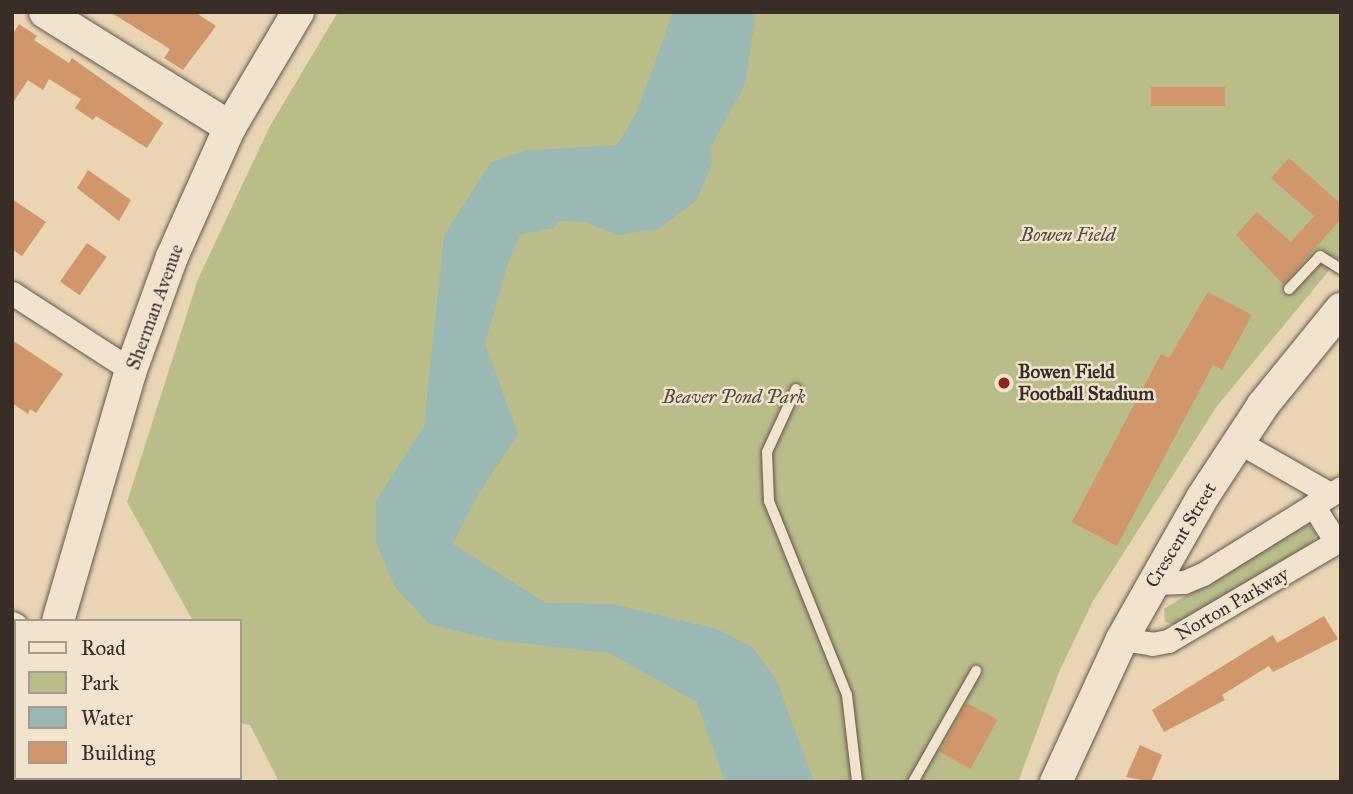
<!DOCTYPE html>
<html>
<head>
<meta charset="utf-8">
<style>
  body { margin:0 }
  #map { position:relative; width:1353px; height:794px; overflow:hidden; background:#e9d4b3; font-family:"IM FELL Great Primer",serif }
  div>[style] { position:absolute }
  .green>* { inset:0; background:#babc8a }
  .water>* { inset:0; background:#99b7b3 }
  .building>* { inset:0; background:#d1966b; transform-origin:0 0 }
  .roads { filter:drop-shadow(0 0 2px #66574a) drop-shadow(0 0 2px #66574a) }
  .lane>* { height:10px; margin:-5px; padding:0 5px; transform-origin:5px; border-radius:5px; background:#f1e3ce }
  .street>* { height:23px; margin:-11.5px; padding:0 11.5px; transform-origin:11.5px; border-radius:11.5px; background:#f1e3ce }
  .secondary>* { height:32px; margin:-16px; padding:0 16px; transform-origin:16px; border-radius:16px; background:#f1e3ce }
  .dots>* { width:19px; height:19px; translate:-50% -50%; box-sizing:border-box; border:4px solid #f1e3ce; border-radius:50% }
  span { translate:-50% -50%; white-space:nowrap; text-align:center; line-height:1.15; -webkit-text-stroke:5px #f1e3ce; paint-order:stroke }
  .park-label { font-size:19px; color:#544a3b; font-style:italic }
  .street-label { font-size:19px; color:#3a2d27 }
  .poi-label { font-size:19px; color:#3a2d27; font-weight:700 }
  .left { translate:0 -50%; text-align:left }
  .frame { position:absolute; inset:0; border:14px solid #3a2d27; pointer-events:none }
  .legend { position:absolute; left:14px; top:619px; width:228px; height:161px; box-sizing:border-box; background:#f1e3ce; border:2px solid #a89a8b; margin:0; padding:9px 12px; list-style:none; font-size:21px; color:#3a2d27 }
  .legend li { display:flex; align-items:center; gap:14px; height:35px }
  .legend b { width:35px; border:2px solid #a89a8b }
</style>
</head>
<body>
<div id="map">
  <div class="green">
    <i style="clip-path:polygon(338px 12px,1341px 12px,1341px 256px,1217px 406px,1093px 601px,1059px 672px,1018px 782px,279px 782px,250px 725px,240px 723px,240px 621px,193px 621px,127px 502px,198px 279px,270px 126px)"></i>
    <i style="clip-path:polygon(1302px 525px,1310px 526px,1316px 533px,1313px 542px,1176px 625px,1165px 622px,1164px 609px)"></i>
  </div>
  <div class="water">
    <i style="clip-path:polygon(673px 12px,756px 12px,745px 84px,711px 147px,712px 164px,696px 201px,658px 229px,617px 235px,585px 222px,559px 221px,554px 228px,521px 234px,508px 262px,485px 344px,518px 434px,479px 493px,453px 544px,546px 603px,612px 604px,717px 629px,752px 647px,776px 679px,814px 782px,725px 782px,697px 702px,609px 653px,495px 640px,429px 624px,395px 587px,376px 542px,376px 501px,424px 426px,444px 236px,491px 162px,525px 151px,617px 145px,637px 112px)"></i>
  </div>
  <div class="building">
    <i style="clip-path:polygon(110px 12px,195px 12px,216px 26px,183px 70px,164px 58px,170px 49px)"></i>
    <i style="clip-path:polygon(19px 24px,37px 36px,34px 40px,69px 63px,72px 58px,163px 123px,147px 148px,96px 116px,93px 120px,75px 108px,81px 99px,49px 79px,43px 90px,28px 80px,12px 104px,12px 35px)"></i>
    <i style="left:1225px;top:87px;width:19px;height:74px;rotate:90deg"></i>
    <i style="clip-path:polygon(1289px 158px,1341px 204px,1341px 219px,1283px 284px,1236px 235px,1257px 212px,1291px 242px,1314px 216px,1271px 178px)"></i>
    <i style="clip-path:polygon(88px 170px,131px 200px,119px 221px,77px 188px)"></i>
    <i style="clip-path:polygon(12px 199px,46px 222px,22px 256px,12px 249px)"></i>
    <i style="left:87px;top:243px;width:24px;height:47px;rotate:35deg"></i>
    <i style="clip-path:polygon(1208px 292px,1252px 315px,1222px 370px,1213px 365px,1117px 546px,1072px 522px,1161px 354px,1169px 358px)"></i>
    <i style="clip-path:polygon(12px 340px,63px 374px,36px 413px,30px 409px,28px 414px,12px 403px)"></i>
    <i style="clip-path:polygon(1324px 616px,1338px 639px,1273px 672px,1269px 666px,1222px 695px,1225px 700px,1164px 732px,1152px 710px,1273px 635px,1277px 643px)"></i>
    <i style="left:967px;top:703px;width:35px;height:56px;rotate:29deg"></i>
    <i style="clip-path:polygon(1140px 745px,1162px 755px,1151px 782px,1126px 777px)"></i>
  </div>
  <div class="roads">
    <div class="lane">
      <i style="left:1289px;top:289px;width:45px;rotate:-46.8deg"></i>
      <i style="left:1320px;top:256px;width:25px;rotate:32deg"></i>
      <i style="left:796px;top:389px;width:69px;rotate:114.7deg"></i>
      <i style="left:767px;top:452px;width:49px;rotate:87.7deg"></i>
      <i style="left:769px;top:501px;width:209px;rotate:68.1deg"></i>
      <i style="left:847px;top:695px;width:88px;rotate:83.4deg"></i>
      <i style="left:913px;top:782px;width:128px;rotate:-60.4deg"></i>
    </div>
    <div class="street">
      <i style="left:12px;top:293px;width:142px;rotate:32.9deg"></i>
      <i style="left:1237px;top:441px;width:107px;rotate:29.7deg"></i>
      <i style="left:1313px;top:505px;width:44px;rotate:58.1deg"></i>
      <i style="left:1152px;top:583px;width:32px;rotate:-2deg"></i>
      <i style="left:1184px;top:582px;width:21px;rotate:-23deg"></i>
      <i style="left:1203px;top:574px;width:163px;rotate:-31.9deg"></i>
      <i style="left:12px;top:623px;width:4px;rotate:27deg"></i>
      <i style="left:1122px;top:639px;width:30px;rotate:9deg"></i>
      <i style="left:1152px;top:644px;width:16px;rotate:-11deg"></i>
      <i style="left:1168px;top:641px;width:201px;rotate:-30.5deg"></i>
    </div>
    <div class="secondary">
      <i style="left:45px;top:12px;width:218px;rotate:31.9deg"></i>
      <i style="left:58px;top:621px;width:261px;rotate:-73.8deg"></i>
      <i style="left:131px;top:370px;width:120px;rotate:-70.1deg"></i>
      <i style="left:172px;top:257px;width:142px;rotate:-66deg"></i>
      <i style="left:230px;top:127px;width:134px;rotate:-59.4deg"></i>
      <i style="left:13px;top:782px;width:9px;rotate:-69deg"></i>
      <i style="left:1056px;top:782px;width:157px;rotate:-65.2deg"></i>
      <i style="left:1122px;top:639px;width:162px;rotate:-60.4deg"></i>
      <i style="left:1202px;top:498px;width:111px;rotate:-56.7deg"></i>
      <i style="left:1263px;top:405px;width:124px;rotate:-50.9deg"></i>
    </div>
  </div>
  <div class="dots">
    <i style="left:1004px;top:383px;background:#8f2418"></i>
  </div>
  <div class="park-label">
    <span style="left:1068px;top:235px">Bowen Field</span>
    <span style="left:734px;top:397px">Beaver Pond Park</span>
  </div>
  <div class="street-label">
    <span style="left:155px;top:307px;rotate:-70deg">Sherman Avenue</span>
    <span style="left:1181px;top:535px;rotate:-59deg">Crescent Street</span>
    <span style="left:1232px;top:604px;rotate:-30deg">Norton Parkway</span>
  </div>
  <div class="poi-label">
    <span class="left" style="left:1018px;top:383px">Bowen Field<br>Football Stadium</span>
  </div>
  <div class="frame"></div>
  <ul class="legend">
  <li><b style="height:9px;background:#f1e3ce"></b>Road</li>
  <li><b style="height:19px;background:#babc8a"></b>Park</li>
  <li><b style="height:19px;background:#99b7b3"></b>Water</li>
  <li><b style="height:19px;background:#d1966b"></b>Building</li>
  </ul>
</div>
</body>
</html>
